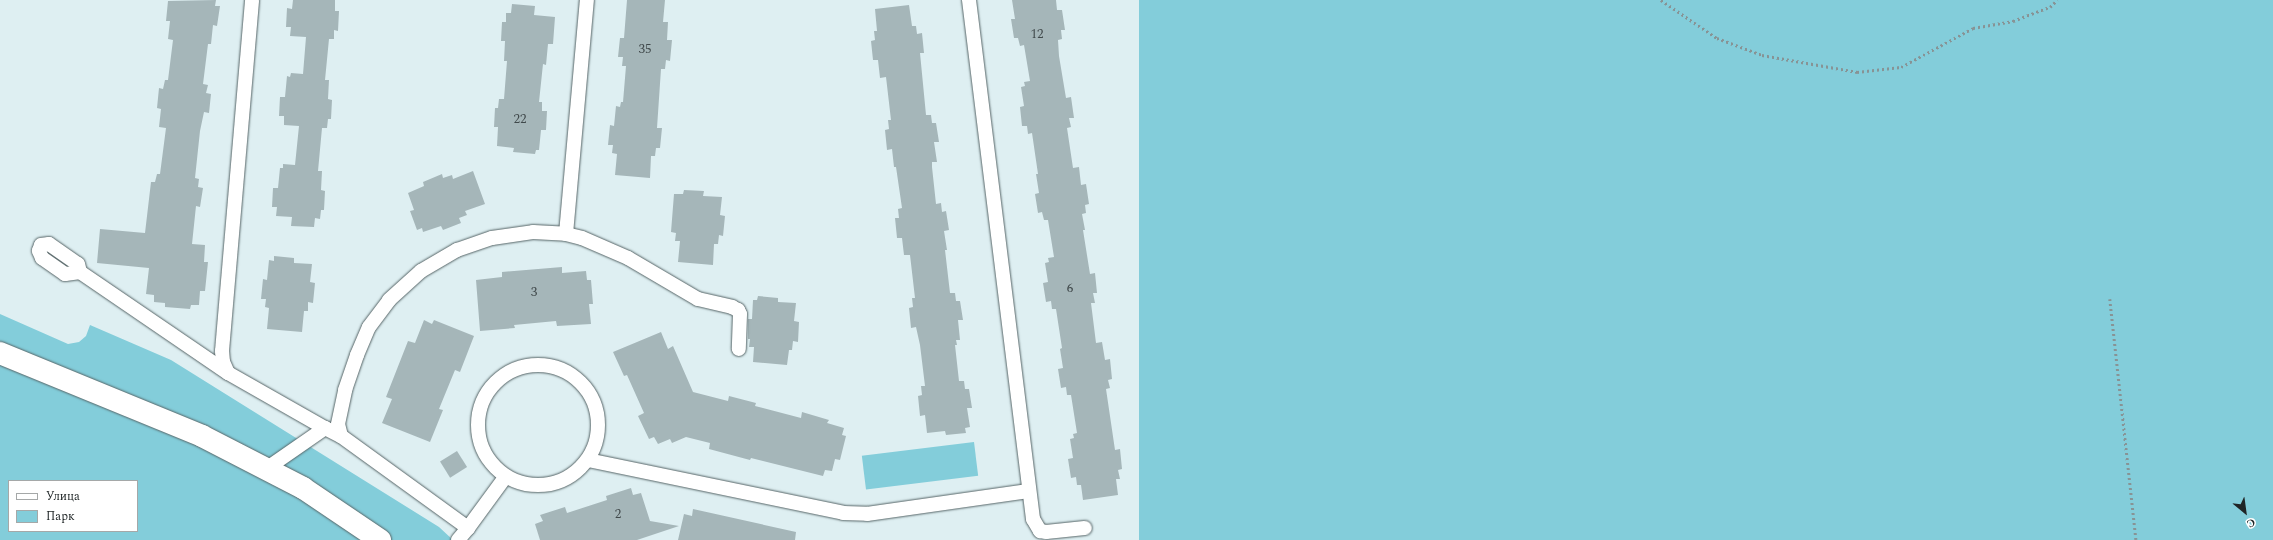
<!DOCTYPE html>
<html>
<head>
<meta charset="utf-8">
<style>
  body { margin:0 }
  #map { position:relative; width:2273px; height:540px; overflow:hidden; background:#deeff2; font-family:Spectral,serif }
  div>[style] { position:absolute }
  .green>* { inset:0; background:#83cdda; transform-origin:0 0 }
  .building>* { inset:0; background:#a5b6b9; transform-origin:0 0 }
  .path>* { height:2.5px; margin-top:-1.25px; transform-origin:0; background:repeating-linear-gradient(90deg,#879395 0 2px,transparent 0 5px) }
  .roads { filter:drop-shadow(0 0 1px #566567) drop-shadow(0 0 1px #566567) }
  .service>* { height:14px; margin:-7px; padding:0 7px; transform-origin:7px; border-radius:7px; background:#fff }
  .service>.ring { margin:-7px; padding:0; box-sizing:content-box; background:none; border:14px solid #fff; border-radius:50% }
  .minor>* { height:22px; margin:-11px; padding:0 11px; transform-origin:11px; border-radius:11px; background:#fff }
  span { translate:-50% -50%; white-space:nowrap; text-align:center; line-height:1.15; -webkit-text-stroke:3.5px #fff; paint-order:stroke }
  .number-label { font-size:13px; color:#40494b }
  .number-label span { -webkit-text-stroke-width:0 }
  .legend { position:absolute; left:8px; top:480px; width:130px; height:52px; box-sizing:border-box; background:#fff; border:1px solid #a5a8a8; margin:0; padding:5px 7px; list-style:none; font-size:12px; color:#1f2526 }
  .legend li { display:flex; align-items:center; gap:8px; height:20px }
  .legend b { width:20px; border:1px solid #a5a8a8 }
  .north { position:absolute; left:2225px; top:492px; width:40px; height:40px; -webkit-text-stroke:3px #fff; paint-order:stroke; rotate:151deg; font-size:11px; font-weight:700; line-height:16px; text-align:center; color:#1f2526 }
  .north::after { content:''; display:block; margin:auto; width:14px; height:18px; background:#1f2526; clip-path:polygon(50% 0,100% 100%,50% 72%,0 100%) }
</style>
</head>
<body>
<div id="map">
  <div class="green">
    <i style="left:1139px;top:0;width:1134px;height:545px"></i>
    <i style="clip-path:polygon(evenodd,0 314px,68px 344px,79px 342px,86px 336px,90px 325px,171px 360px,439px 527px,453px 540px,0 540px,0 314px,9px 481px,137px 481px,137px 531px,9px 531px,9px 481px)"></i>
    <i style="left:974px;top:442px;width:34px;height:113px;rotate:83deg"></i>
  </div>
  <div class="building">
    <i style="clip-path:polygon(216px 0,215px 6px,220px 6px,217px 26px,213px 25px,211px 44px,208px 44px,203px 84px,208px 85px,206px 93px,211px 94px,209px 113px,204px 112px,200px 131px,195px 178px,199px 179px,198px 187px,203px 188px,200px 207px,196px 206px,192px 244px,205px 245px,204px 262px,208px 262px,205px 291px,200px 291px,199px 305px,191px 305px,190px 309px,165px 307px,165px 303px,154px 302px,154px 295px,146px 294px,149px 268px,97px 263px,100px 229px,145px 233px,151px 182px,155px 182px,157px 174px,160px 174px,166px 128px,159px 127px,161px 109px,157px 108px,159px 88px,163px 89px,165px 80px,168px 80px,173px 40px,168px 39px,170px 21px,166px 21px,168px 1px)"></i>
    <i style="clip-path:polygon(293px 0,335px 0,335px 11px,339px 11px,338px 31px,334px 30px,334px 39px,329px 39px,325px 80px,329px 80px,328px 99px,332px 100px,331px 119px,328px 119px,327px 128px,322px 128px,318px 171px,322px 171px,321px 190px,325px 191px,324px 210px,321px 210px,320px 219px,315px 218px,314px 227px,291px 226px,292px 217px,276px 216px,277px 207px,272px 207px,273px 188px,278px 188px,280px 168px,283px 168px,283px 164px,295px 165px,299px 126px,284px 125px,284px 116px,279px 116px,280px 97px,285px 97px,287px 76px,290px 77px,291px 73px,303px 74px,306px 37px,290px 36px,291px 27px,286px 27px,287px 8px,292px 9px)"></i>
    <i style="clip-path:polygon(627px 0,665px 0,663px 22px,668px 22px,667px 40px,672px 40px,670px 61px,666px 60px,665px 69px,661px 69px,657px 128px,662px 128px,660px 148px,656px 148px,655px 156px,651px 156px,650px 178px,615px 175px,617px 154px,612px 153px,613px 145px,608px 145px,610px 125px,614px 126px,616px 106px,620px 107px,621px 102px,623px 102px,626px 66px,622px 66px,623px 57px,618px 57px,620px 38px,624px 38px)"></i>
    <i style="clip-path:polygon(1012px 0,1056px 0,1057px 10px,1062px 10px,1065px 30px,1061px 30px,1062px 39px,1058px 40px,1059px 56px,1066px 98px,1071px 97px,1074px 118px,1069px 118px,1071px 127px,1067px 128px,1073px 168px,1079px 167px,1081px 185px,1086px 184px,1089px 204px,1085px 205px,1086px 213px,1082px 214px,1085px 230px,1083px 230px,1090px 274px,1095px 273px,1097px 293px,1093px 293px,1095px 303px,1091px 303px,1096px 343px,1102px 342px,1105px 360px,1110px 359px,1112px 379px,1108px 380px,1110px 388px,1106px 389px,1115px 450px,1120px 449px,1122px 469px,1118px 470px,1120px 479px,1116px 479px,1118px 495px,1083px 500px,1081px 485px,1077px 485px,1076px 477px,1071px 478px,1068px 459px,1073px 458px,1070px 439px,1074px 438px,1073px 434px,1077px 433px,1071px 395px,1067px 395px,1066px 387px,1061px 388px,1058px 369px,1063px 368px,1060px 349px,1062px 348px,1056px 309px,1052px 309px,1051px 301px,1046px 302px,1043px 283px,1048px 282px,1045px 263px,1049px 262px,1048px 258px,1054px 257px,1048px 220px,1044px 220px,1042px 212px,1038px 213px,1035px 194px,1039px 193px,1036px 174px,1038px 174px,1032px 133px,1028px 134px,1027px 126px,1022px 126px,1020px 107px,1024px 106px,1021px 87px,1025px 86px,1024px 82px,1030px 81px,1024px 45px,1020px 46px,1018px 38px,1014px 38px,1011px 19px,1015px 19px)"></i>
    <i style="clip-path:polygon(512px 4px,535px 6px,534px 15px,555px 17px,553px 44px,548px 44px,546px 65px,543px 64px,539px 102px,542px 102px,542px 111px,547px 111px,546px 130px,541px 130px,539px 150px,536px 150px,535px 154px,513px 152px,514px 148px,497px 146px,498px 127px,494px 127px,495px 108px,498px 108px,499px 99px,504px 99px,507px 61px,504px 61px,505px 41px,501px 41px,502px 22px,506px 22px,506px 13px,511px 13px)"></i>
    <i style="clip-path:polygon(909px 5px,912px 26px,916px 26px,917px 34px,922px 33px,924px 53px,920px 53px,926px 115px,931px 115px,932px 123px,936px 123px,939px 142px,934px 142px,937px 162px,932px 162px,932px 167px,936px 204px,941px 203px,942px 212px,946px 211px,949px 230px,944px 231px,947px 250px,945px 250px,950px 293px,955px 293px,956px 301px,960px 301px,963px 320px,958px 320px,960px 340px,956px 340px,957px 345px,955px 345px,959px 381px,964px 381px,965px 389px,969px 389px,972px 408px,967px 408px,970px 427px,965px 428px,966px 433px,946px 435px,945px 431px,927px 433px,925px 415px,920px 416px,918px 396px,922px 395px,921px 386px,925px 386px,920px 345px,916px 327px,911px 328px,909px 308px,913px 307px,912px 298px,915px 298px,910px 255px,904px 255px,902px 238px,897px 238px,895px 218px,899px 218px,898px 209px,902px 208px,896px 167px,894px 167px,892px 149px,887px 150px,885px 130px,889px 129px,888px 120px,891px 120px,886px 77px,880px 78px,878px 60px,873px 60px,871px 41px,875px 40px,874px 31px,877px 31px,875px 9px)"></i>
    <i style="clip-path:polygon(473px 171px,485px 204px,465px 211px,467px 215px,459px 218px,461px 223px,443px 230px,441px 226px,423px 232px,422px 228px,417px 230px,410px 211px,414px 210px,408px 193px,424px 186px,423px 182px,442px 174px,443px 178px,452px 175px,453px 179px)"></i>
    <i style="clip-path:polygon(684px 190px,704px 191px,703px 196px,722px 197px,720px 215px,725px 216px,723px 236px,719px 235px,718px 244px,714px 244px,713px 265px,678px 262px,680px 241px,675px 241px,676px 233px,671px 232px,674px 194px,683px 194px)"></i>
    <i style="clip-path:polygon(274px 256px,294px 258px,294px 263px,312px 264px,310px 282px,315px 283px,313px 303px,308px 302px,308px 311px,304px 311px,302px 332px,267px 329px,269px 308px,265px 307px,266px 299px,261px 299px,263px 279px,267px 280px,269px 260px,274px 261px)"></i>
    <i style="clip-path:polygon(562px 267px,562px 273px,586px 271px,587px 280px,591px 280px,593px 304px,589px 304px,591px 324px,557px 326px,556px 321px,514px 325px,515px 328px,480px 331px,476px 280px,502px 277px,502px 272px)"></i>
    <i style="clip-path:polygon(758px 296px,778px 298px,778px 302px,796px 303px,794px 321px,799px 322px,798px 342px,793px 341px,792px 350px,789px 350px,787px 365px,753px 362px,754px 347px,749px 347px,750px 339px,748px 339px,748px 319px,752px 319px,753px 300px,757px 300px)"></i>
    <i style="clip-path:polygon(424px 320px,432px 324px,434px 320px,474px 336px,460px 372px,455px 370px,439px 409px,443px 410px,430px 442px,382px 423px,392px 399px,386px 397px,408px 341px,415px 343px)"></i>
    <i style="clip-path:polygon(661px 332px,668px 349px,673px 346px,693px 392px,728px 401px,729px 396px,756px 403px,755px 406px,801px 418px,802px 412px,829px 420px,827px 423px,844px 428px,842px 435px,846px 436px,840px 460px,835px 459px,832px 471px,825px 470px,823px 476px,751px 458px,750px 460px,709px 449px,710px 443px,686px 437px,672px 443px,670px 439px,658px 444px,654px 437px,649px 439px,638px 416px,644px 413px,627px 375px,624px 376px,613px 352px)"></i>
    <i style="left:457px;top:451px;width:19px;height:20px;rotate:58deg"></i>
    <i style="clip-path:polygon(631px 488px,633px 495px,641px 493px,650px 521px,679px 526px,637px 540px,540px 540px,535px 524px,543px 521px,540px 515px,565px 507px,567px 513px,607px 500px,606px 496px)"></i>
    <i style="clip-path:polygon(693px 509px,796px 532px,795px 540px,678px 540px,684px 514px,692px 516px)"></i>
  </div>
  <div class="path">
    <i style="left:1661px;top:0;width:68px;rotate:34.2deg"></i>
    <i style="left:1717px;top:38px;width:48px;rotate:20.7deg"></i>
    <i style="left:1762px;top:55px;width:97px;rotate:10.1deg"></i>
    <i style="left:1857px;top:72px;width:44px;rotate:-6.5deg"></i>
    <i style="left:1901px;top:67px;width:82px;rotate:-28.4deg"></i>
    <i style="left:1973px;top:28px;width:41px;rotate:-9.9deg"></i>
    <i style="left:2013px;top:21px;width:40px;rotate:-21deg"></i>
    <i style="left:2050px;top:7px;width:10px;rotate:-45deg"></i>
    <i style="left:2110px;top:299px;width:242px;rotate:83.8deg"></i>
  </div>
  <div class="roads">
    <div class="service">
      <i style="left:969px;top:0;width:523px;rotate:82.97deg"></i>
      <i style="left:1033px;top:519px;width:14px;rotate:60deg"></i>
      <i style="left:1040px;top:531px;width:6px;rotate:9deg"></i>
      <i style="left:1046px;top:532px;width:39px;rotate:-6deg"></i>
      <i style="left:566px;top:234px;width:235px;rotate:-84.9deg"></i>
      <i style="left:80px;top:272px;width:15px;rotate:172deg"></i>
      <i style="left:65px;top:274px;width:28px;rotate:-145deg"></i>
      <i style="left:42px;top:258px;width:8px;rotate:-113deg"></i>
      <i style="left:39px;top:251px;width:6px;rotate:-72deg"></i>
      <i style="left:41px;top:245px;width:8px;rotate:-7deg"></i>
      <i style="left:49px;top:244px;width:35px;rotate:35deg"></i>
      <i style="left:78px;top:264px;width:8px;rotate:76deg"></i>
      <i style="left:80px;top:272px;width:179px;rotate:34.3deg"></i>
      <i style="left:228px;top:373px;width:112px;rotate:29.6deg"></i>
      <i class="ring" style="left:478px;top:365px;width:106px;height:106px"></i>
      <i style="left:228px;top:373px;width:12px;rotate:-114deg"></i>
      <i style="left:223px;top:362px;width:11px;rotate:-95deg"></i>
      <i style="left:222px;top:351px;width:352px;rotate:-85.1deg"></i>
      <i style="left:341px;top:436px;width:12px;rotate:-104deg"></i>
      <i style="left:338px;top:424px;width:35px;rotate:-78deg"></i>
      <i style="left:345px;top:390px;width:37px;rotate:-71deg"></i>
      <i style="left:357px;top:355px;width:30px;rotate:-67deg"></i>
      <i style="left:369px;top:327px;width:34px;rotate:-53deg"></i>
      <i style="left:389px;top:300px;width:43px;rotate:-42.2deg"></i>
      <i style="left:421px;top:271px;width:42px;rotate:-30.3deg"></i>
      <i style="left:457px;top:250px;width:37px;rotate:-19deg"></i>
      <i style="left:492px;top:238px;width:41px;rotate:-8.3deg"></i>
      <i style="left:533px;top:232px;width:33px;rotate:3deg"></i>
      <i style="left:566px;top:234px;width:16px;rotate:14deg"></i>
      <i style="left:582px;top:238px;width:50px;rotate:23.5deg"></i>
      <i style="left:628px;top:258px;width:81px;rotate:30.4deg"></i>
      <i style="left:698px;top:299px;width:35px;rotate:13deg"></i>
      <i style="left:732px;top:307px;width:7px;rotate:27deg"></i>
      <i style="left:738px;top:310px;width:4px;rotate:63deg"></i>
      <i style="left:740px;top:314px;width:35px;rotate:92deg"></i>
      <i style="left:588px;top:460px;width:260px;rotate:11.7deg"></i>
      <i style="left:843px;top:513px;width:24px;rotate:2deg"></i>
      <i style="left:867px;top:514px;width:163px;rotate:-8.1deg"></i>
      <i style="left:266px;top:469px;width:72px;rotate:-34.8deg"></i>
      <i style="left:325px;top:428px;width:18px;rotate:27deg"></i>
      <i style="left:341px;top:436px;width:157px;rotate:35.9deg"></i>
      <i style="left:468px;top:528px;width:64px;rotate:-53.8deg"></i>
      <i style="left:458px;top:540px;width:16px;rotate:-50deg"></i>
    </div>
    <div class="minor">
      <i style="left:0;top:353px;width:218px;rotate:22.3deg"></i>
      <i style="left:202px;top:436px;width:114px;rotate:27.2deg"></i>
      <i style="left:303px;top:488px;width:93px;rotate:34deg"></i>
    </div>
  </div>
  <div class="number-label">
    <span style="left:1037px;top:34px">12</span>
    <span style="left:645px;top:49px">35</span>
    <span style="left:520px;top:119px">22</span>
    <span style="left:1070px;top:288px">6</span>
    <span style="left:534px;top:292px">3</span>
    <span style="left:618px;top:514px">2</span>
  </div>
  <ul class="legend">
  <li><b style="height:5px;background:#fff"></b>Улица</li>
  <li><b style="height:11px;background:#83cdda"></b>Парк</li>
  </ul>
  <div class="north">С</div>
</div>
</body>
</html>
